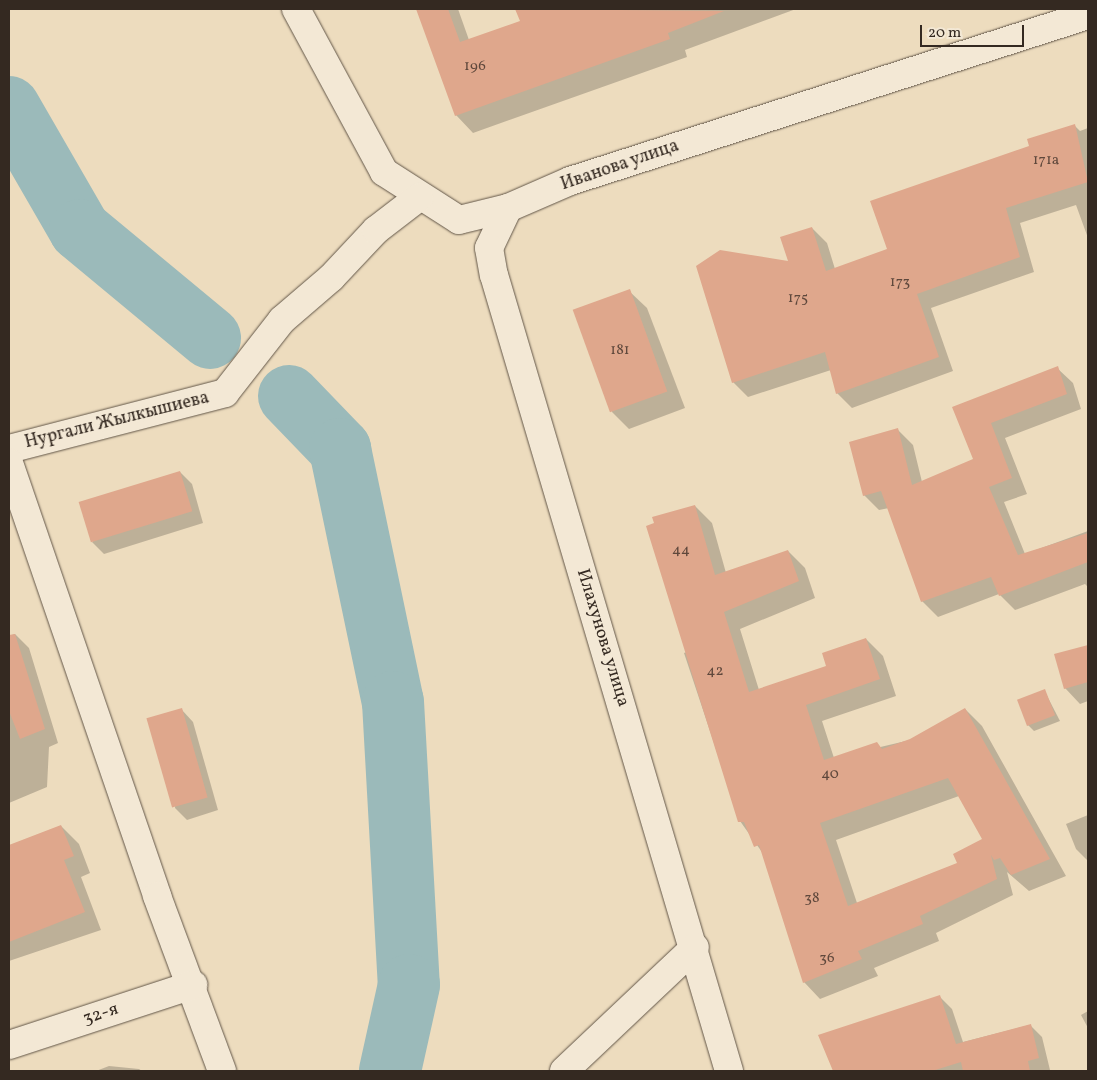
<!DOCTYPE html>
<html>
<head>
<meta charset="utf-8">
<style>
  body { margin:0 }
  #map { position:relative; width:1097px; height:1080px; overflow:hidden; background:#eddcbe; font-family:Vollkorn,serif }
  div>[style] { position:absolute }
  .shadow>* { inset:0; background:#0003 }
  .river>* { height:62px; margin:-31px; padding:0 31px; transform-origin:31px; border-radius:31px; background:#9bbaba }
  .building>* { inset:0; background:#dfa78c; transform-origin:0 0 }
  .roads { filter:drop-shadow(0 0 1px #625648) drop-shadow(0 0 1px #625648) }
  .street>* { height:28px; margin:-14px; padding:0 14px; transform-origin:14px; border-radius:14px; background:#f3e8d5 }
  span { translate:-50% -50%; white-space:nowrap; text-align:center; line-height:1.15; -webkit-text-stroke:4px #f3e8d5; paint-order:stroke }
  .number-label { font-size:15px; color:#5f483c }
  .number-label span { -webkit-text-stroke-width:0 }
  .street-label { font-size:18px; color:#342921 }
  .frame { position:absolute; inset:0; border:10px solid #342921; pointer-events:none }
  .scale { position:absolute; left:920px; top:25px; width:104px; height:22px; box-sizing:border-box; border:2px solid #342921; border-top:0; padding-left:6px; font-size:15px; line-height:18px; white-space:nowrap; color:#342921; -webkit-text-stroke:4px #f3e8d5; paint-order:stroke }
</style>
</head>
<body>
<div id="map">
  <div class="shadow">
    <i style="clip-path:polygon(418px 9px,458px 9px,469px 40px,522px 21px,517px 9px,796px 9px,685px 50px,687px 57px,473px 133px,456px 115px)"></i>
    <i style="clip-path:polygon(1075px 126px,1080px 131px,1088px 128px,1088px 238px,1076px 205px,1020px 223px,1034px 272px,931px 308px,953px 371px,852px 408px,837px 393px,831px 370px,748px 397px,733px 382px,790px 262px,812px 228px,827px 243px,835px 269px,889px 250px,1030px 147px)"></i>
    <i style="clip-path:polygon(629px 291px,647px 308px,685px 408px,629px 429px,612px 412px)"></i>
    <i style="clip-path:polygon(1057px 368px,1073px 383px,1081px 409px,1005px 438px,1027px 494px,1004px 502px,1025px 554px,1088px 531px,1088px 587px,1085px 584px,1015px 610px,999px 594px,938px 617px,922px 601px,889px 508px,879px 510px,864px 495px,898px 430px,913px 445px,922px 482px,975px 460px,958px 406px)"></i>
    <i style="clip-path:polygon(180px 472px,192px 484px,203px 523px,104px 554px,92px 542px)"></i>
    <i style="clip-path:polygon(evenodd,695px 506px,712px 523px,726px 573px,788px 551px,805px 568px,815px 598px,740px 629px,759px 690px,828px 667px,866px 639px,883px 656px,896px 696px,822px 721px,834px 758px,910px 740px,965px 709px,982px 726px,1066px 876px,1029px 891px,1007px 872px,1013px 895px,936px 933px,939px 941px,874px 968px,878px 976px,820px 999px,804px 982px,764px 855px,740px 821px,684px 653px,689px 651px,695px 506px,959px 796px,984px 840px,959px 863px,857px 903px,836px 840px,959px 796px)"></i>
    <i style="clip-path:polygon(15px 634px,29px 648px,58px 743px,49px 747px,47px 787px,9px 803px,9px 636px)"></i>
    <i style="clip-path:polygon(1088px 646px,1088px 701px,1080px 704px,1065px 688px,1056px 655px)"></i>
    <i style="clip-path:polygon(1044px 690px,1060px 721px,1034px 731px,1028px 725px)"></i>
    <i style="clip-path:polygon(182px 710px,193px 722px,218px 810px,187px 820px,175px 808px)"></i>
    <i style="clip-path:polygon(1088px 815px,1088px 861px,1076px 849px,1066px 824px)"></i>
    <i style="clip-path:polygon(61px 826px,79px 844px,90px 873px,81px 877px,101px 930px,9px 961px,9px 846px)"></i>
    <i style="clip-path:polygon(940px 997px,952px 1009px,963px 1042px,1030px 1025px,1042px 1037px,1050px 1070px,834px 1071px,820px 1036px)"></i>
    <i style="clip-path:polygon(1088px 1011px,1088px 1028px,1081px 1015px)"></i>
    <i style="clip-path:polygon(109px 1066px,139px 1069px,142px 1071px,96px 1071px)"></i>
  </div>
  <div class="river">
    <i style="left:9px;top:107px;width:142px;rotate:60deg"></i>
    <i style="left:80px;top:230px;width:169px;rotate:39.7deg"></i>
    <i style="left:289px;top:396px;width:74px;rotate:46.1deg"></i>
    <i style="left:340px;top:449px;width:258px;rotate:78.2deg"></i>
    <i style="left:393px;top:702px;width:283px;rotate:86.8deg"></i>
    <i style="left:409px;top:985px;width:88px;rotate:102.5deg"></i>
  </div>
  <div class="building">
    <i style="clip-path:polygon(416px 9px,448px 9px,460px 42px,520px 21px,515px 9px,724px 11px,668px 33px,670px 39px,455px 116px)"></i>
    <i style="clip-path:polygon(1075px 124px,1088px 182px,1006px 208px,1020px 257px,917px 294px,939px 357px,836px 394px,825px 352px,732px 383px,696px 266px,720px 250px,788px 261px,780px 237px,812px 227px,826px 271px,887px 249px,870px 201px,1029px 146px,1027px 139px)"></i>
    <i style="left:630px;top:289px;width:109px;height:61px;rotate:70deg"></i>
    <i style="clip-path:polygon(1058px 366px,1067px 394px,991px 423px,1012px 478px,989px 487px,1018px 555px,1088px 533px,1088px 562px,999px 596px,991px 577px,921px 602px,881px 491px,863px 496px,849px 442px,898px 428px,912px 485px,973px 459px,952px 407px)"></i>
    <i style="left:180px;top:471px;width:42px;height:106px;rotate:73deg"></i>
    <i style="clip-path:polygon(evenodd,695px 505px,715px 575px,788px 550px,799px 581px,724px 612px,749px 692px,826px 666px,822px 653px,866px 638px,880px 679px,806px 705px,824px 760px,877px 742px,882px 749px,910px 739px,965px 708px,1050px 859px,1011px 875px,1000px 858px,994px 860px,991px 855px,997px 879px,920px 916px,923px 924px,858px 951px,862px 959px,803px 983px,759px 845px,754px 847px,744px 822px,738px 822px,646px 526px,654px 523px,652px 517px,695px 505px,948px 778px,982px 839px,953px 854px,957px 863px,848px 906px,820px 823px,948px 778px)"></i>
    <i style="clip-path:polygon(15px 634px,45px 729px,20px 739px,9px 711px,9px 635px)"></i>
    <i style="clip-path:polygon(1088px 645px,1088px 682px,1064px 689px,1054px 654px)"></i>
    <i style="left:1045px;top:689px;width:28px;height:30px;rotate:69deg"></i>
    <i style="left:182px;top:708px;width:93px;height:37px;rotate:74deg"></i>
    <i style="clip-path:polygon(61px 825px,74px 856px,64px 860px,85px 912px,9px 942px,9px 845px)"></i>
    <i style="clip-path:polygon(940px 995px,956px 1044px,1031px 1024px,1039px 1058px,1028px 1061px,1030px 1071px,963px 1071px,961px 1062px,932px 1071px,833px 1071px,818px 1035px)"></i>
  </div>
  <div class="roads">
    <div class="street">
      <i style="left:296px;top:9px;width:185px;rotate:61.6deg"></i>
      <i style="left:384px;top:172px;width:89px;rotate:32.6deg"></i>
      <i style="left:459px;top:220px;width:50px;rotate:-13.8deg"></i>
      <i style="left:508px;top:208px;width:68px;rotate:-23.5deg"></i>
      <i style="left:570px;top:181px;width:544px;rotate:-17.77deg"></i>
      <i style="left:508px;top:208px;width:44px;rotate:115.4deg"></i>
      <i style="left:489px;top:248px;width:27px;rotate:80deg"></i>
      <i style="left:494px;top:275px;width:830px;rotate:73.55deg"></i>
      <i style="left:9px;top:449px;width:223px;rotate:-14.5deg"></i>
      <i style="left:225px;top:393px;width:93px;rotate:-52deg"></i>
      <i style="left:282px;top:320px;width:65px;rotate:-40.6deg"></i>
      <i style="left:331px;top:278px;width:66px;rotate:-46.8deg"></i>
      <i style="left:376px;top:230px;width:54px;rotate:-37.5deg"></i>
      <i style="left:9px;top:463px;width:458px;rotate:71.1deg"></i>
      <i style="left:157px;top:896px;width:187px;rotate:69.6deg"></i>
      <i style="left:9px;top:1045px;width:194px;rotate:-18.1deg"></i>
      <i style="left:564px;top:1071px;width:180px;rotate:-43.4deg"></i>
    </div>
  </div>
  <div class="number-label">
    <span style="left:475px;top:67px">196</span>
    <span style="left:1046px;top:161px">171а</span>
    <span style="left:900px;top:283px">173</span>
    <span style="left:798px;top:299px">175</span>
    <span style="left:620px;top:351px">181</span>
    <span style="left:681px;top:551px">44</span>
    <span style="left:715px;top:672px">42</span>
    <span style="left:830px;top:775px">40</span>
    <span style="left:812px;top:899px">38</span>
    <span style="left:827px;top:959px">36</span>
  </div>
  <div class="street-label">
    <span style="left:620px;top:166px;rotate:-19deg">Иванова улица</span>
    <span style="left:117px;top:421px;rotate:-14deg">Нургали Жылкышиева</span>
    <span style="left:602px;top:638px;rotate:73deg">Илахунова улица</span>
    <span style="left:101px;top:1015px;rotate:-18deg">32-я</span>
  </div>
  <div class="frame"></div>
  <div class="scale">20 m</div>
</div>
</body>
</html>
